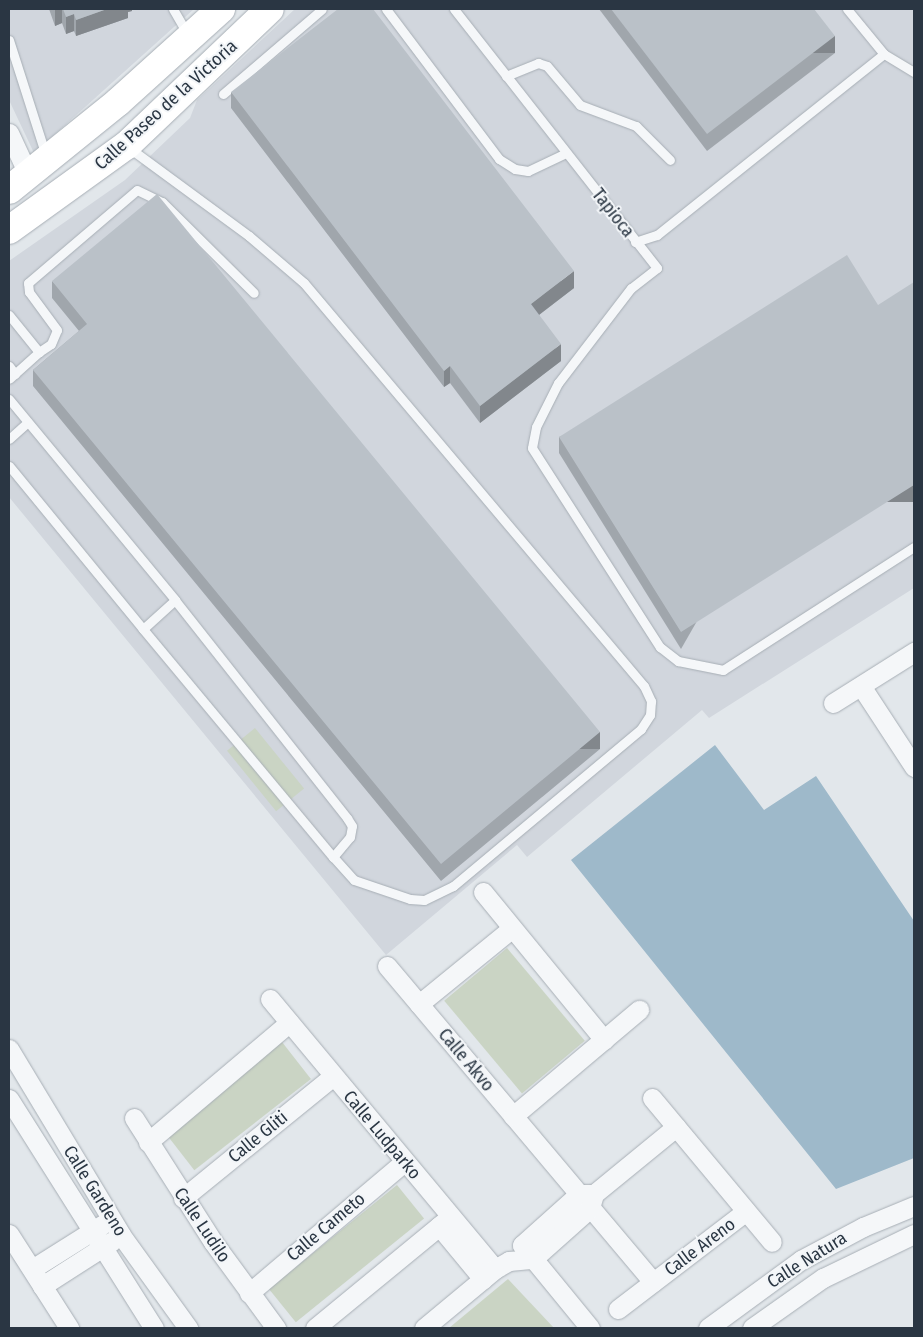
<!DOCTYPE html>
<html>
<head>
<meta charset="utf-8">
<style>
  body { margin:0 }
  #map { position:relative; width:923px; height:1337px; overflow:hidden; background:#e2e7eb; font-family:"Fira Sans Condensed",sans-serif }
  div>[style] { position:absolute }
  .built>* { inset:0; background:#d1d6dd }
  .green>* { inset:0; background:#cad4c4; transform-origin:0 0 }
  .water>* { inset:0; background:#9eb9ca }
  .roads { filter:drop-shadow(0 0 1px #a7aeb5) drop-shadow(0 0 1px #a7aeb5) }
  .lane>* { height:9px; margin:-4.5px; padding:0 4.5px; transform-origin:4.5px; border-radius:4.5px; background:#f5f7f9 }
  .street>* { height:19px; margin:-9.5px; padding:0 9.5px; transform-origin:9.5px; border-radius:9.5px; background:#f5f7f9 }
  .primary>* { height:28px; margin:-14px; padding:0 14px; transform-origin:14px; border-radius:14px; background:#fff }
  .wall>* { inset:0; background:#a0a6ac }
  .shaded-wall>* { inset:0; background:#82878c; transform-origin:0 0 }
  .building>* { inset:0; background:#bac1c8 }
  span { translate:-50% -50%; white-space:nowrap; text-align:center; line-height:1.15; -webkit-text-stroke:4px #f2f5f8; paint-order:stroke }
  .street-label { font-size:18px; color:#2a3643 }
  .frame { position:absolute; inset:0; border:10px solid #2a3643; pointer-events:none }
</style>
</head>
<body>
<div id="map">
  <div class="built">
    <i style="clip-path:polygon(9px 9px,194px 9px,34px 153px,9px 100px)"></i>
    <i style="clip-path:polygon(295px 9px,914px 9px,914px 588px,709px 718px,702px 710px,527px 857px,517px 845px,386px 955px,9px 497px,9px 261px,125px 180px,190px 118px,197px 100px)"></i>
  </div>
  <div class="green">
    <i style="left:255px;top:728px;width:78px;height:36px;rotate:51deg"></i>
    <i style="left:507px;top:948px;width:121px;height:82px;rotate:50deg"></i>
    <i style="left:282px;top:1042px;width:47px;height:148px;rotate:52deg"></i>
    <i style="left:397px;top:1185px;width:43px;height:165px;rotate:51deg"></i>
    <i style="clip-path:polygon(508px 1279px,554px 1328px,449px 1328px)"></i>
  </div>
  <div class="water">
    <i style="clip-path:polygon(715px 745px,764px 810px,816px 776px,914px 921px,914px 1158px,836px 1189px,571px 860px)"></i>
  </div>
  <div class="roads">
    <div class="lane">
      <i style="left:173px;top:9px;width:30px;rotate:60deg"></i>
      <i style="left:386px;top:9px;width:188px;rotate:53deg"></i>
      <i style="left:499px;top:159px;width:19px;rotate:32deg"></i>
      <i style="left:515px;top:169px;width:13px;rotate:9deg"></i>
      <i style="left:528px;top:171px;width:42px;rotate:-25.3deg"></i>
      <i style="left:454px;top:9px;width:329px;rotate:51.9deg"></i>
      <i style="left:657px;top:268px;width:33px;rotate:142deg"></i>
      <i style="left:631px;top:288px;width:120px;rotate:127.5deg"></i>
      <i style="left:558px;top:383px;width:49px;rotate:116.6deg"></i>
      <i style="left:536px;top:427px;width:21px;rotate:101deg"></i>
      <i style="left:532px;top:448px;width:237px;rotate:57.3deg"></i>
      <i style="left:660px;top:647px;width:23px;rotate:38deg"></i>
      <i style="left:678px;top:661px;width:46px;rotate:11.3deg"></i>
      <i style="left:723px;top:670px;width:227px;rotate:-32.8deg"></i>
      <i style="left:847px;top:9px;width:58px;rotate:50.6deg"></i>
      <i style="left:884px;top:54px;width:35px;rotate:31deg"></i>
      <i style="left:9px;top:40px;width:122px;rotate:72.3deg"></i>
      <i style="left:506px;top:76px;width:35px;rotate:-22deg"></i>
      <i style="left:538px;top:63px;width:9px;rotate:18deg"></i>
      <i style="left:547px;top:66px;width:51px;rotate:49.8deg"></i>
      <i style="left:580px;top:105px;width:60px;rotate:20.6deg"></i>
      <i style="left:636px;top:126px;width:48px;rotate:45deg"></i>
      <i style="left:223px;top:94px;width:130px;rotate:-40.6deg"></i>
      <i style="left:128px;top:147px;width:150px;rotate:36.3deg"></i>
      <i style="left:249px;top:236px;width:72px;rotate:40.5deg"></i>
      <i style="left:304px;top:283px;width:527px;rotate:49.85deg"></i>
      <i style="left:644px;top:686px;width:17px;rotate:65deg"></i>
      <i style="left:651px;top:701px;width:14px;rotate:94deg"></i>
      <i style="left:650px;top:715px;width:17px;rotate:123deg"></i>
      <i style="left:641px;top:729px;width:245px;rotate:140.1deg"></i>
      <i style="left:453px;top:886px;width:32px;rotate:154deg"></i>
      <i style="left:424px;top:900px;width:14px;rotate:-176deg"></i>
      <i style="left:410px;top:899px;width:59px;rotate:-161.3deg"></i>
      <i style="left:354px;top:880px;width:31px;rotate:-132deg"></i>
      <i style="left:333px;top:857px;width:26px;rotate:-50deg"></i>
      <i style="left:350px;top:837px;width:11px;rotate:-80deg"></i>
      <i style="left:352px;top:826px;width:9px;rotate:-122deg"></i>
      <i style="left:347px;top:818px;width:278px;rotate:-128.3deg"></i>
      <i style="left:635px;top:242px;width:23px;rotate:-18deg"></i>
      <i style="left:657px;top:235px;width:290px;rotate:-38.6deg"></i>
      <i style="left:9px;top:315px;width:48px;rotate:51deg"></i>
      <i style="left:39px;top:352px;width:40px;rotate:138deg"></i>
      <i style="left:39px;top:352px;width:14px;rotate:-34deg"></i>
      <i style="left:51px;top:344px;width:15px;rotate:-67deg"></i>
      <i style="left:57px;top:330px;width:47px;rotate:-126.4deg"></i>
      <i style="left:29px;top:292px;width:9px;rotate:-96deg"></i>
      <i style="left:28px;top:283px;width:143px;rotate:-40.5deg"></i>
      <i style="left:137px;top:190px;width:28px;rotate:26deg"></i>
      <i style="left:162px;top:202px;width:129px;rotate:44.7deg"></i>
      <i style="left:9px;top:366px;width:10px;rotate:53deg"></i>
      <i style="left:9px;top:399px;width:261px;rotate:50.4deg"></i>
      <i style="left:175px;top:600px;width:43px;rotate:137.8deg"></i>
      <i style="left:143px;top:629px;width:211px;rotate:-129.4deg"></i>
      <i style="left:9px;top:439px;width:25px;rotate:-42deg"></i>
      <i style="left:143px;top:629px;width:297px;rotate:50.2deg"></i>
    </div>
    <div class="street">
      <i style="left:9px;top:133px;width:47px;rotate:65.1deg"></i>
      <i style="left:861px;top:686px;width:97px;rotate:56.8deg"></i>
      <i style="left:833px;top:703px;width:96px;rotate:-32.2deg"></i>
      <i style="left:483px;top:892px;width:191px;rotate:50.7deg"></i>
      <i style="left:387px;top:966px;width:413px;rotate:49.9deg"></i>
      <i style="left:270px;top:999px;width:351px;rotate:50.2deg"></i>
      <i style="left:419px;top:1004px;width:119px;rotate:-39.2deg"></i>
      <i style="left:9px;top:1049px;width:217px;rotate:58.9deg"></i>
      <i style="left:121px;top:1235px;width:115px;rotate:54.2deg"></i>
      <i style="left:652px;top:1098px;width:187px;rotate:50.2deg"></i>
      <i style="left:9px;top:1099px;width:271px;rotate:57.7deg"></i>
      <i style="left:513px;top:1116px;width:165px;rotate:-40.1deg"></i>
      <i style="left:134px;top:1118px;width:147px;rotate:57.5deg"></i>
      <i style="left:213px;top:1242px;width:107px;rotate:53.8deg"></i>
      <i style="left:148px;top:1142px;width:185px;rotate:-40.2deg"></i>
      <i style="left:183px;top:1198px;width:193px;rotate:-39.1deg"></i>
      <i style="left:439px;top:1226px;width:69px;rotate:50.3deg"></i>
      <i style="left:9px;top:1234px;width:112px;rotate:57.4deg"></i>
      <i style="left:522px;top:1245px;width:107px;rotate:50.7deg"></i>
      <i style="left:522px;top:1245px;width:76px;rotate:-41.8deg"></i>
      <i style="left:579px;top:1194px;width:12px"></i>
      <i style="left:32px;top:1269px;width:83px;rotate:-32.2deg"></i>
      <i style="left:42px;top:1286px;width:83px;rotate:-32.7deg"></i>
      <i style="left:249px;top:1293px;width:203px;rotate:-40.2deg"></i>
      <i style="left:618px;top:1309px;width:161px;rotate:-37.4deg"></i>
      <i style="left:315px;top:1328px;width:175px;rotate:-39.4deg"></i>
      <i style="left:424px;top:1328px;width:92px;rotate:-39.7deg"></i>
      <i style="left:495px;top:1269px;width:16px;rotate:-30deg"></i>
      <i style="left:509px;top:1261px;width:24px;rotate:-5deg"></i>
      <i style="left:533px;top:1259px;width:76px;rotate:-41.8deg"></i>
      <i style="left:590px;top:1208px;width:15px;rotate:-74deg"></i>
      <i style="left:594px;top:1194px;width:106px;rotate:-39.3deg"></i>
      <i style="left:708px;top:1328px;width:115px;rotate:-36.2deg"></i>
      <i style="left:801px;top:1260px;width:70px;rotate:-28deg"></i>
      <i style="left:863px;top:1227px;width:55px;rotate:-22.4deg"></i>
      <i style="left:752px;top:1328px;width:87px;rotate:-35.2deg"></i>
      <i style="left:823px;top:1278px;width:101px;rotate:-25.8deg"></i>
    </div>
    <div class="primary">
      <i style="left:9px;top:190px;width:140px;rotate:-38.9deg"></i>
      <i style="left:118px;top:102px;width:139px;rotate:-42.1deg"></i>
      <i style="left:9px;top:230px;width:145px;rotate:-35.8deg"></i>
      <i style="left:127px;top:145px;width:197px;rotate:-43.6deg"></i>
    </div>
  </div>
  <div class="wall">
    <i style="clip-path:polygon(49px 9px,132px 9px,132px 11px,128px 12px,128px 18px,76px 36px,74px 31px,66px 34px,62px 23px,55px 26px)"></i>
    <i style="clip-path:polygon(599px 9px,814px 9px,835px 53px,707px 151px)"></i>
    <i style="clip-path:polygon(231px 92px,574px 288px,539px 315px,561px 361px,480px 423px,450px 383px,444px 387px,231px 108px)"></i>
    <i style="clip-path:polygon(52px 281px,600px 749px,441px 881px,33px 386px,33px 370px,79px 331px,52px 298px)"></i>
    <i style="clip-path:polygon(878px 305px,681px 649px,559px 453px,559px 437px)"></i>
  </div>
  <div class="shaded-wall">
    <i style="clip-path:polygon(55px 9px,62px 9px,62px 23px,55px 26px)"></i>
    <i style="clip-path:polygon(107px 9px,132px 9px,132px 11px,128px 12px,128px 18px,76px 36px,76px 20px)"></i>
    <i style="clip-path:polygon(74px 14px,74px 31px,66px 34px,66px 17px)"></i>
    <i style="left:835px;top:36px;width:17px;height:161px;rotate:90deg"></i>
    <i style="clip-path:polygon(574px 271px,574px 288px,531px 321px,531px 304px)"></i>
    <i style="clip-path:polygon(561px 344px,561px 361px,480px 423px,480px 406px)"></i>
    <i style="clip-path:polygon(450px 366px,450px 383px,444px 387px,444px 371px)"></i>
    <i style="left:914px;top:485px;width:17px;height:275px;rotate:90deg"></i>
    <i style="left:600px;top:732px;width:17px;height:207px;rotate:90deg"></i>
  </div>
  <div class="building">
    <i style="clip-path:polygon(63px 9px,107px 9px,76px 20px,74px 14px,66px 17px)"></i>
    <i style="clip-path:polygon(338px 9px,373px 9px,574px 271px,531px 304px,561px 344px,480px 406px,450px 366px,444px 371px,231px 92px)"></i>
    <i style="clip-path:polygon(611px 9px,814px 9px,835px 36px,707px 134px)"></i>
    <i style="clip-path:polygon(157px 194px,600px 732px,441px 864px,33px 370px,87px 324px,52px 281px)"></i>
    <i style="clip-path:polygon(847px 255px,878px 305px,914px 282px,914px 485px,681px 632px,559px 437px)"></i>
  </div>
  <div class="street-label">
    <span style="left:166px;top:105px;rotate:-42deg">Calle Paseo de la Victoria</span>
    <span style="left:613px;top:213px;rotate:52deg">Tapioca</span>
    <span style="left:466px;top:1060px;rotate:50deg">Calle Akvo</span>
    <span style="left:382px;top:1135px;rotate:50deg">Calle Ludparko</span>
    <span style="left:258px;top:1137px;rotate:-39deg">Calle Gliti</span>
    <span style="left:95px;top:1191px;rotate:58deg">Calle Gardeno</span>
    <span style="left:202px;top:1225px;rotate:56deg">Calle Ludilo</span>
    <span style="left:326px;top:1227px;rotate:-40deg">Calle Cameto</span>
    <span style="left:700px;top:1247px;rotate:-37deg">Calle Areno</span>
    <span style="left:807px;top:1260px;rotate:-32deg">Calle Natura</span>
  </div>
  <div class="frame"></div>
</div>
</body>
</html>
